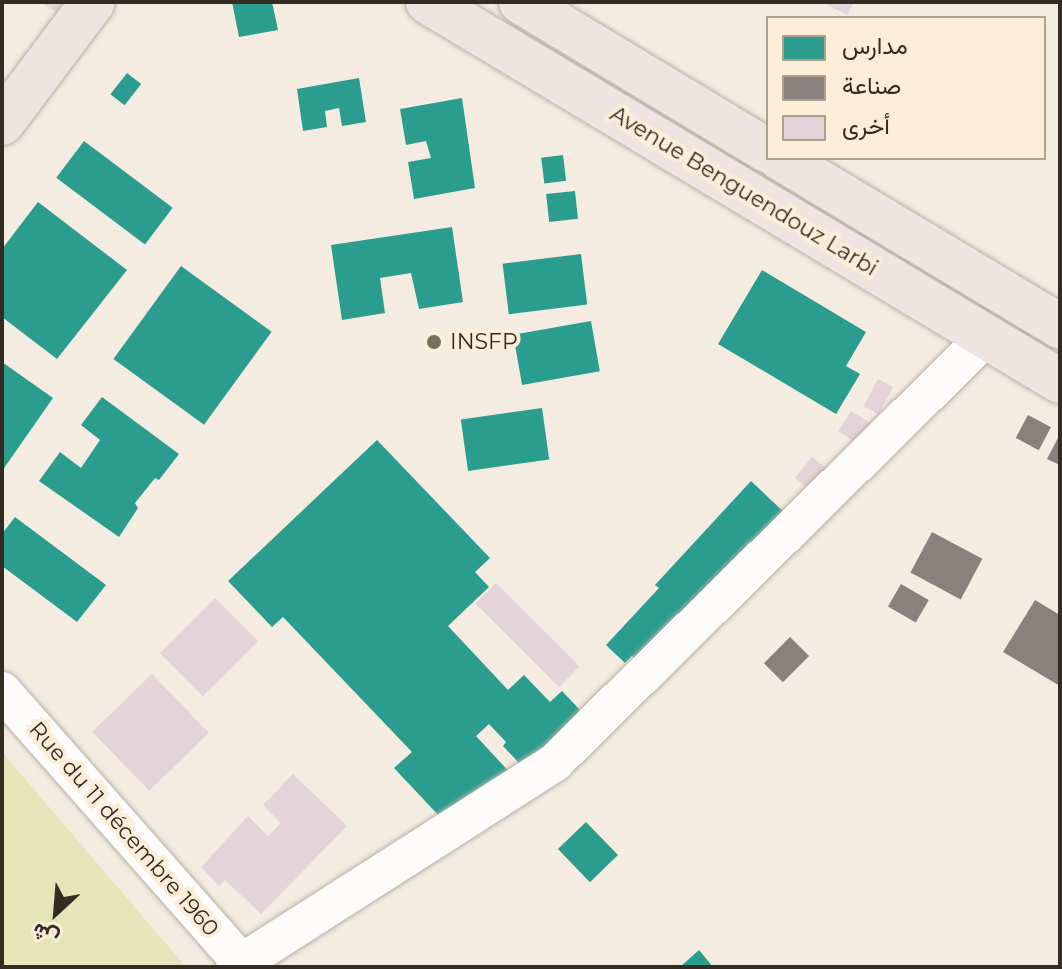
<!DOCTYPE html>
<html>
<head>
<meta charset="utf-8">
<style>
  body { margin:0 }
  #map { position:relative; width:1062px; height:969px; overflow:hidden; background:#f4ece0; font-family:Montserrat,Vazirmatn,sans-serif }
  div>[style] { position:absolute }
  .green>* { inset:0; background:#e5e5ba }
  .schools>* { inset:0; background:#2a9d8f; transform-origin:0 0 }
  .industry>* { inset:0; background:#8a817c; transform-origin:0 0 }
  .building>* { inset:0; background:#e4d3d8; transform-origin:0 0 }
  .roads { filter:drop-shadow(0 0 2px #b8b1a7) drop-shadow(0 0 2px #b8b1a7) }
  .minor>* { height:38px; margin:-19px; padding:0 19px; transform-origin:19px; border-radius:19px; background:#fdfcfa }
  .major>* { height:44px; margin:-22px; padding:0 22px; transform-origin:22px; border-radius:22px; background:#f0e4e1 }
  .dots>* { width:22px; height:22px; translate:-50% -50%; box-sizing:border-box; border:4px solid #fcedd8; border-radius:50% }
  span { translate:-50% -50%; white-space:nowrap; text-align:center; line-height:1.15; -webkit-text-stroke:8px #fcedd8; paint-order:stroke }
  .street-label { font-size:22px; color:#332c22 }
  .poi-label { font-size:22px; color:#332c22 }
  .left { translate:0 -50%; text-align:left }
  .frame { position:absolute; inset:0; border:4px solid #332c22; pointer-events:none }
  .legend { position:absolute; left:766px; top:16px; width:280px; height:144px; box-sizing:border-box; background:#fcedd8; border:2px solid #aca08f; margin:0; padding:10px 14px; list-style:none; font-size:24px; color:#332c22 }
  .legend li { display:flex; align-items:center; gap:16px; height:40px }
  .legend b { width:40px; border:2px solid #aca08f }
  .north { position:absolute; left:16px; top:873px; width:80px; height:80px; -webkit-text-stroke:6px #fcedd8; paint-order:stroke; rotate:206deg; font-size:22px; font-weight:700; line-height:32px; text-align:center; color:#332c22 }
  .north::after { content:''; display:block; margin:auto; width:28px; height:36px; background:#332c22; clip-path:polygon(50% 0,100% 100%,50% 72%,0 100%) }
</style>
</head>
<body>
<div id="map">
  <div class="green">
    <i style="clip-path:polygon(2px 752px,186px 967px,2px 967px)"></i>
  </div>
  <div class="schools">
    <i style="clip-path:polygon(232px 2px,272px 2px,278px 30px,239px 37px)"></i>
    <i style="left:127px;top:73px;width:18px;height:27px;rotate:38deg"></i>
    <i style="clip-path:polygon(359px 78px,366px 122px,342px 126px,339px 108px,325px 111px,327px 127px,303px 131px,297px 89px)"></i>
    <i style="clip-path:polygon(462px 98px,475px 188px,414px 199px,408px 162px,431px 158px,426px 141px,406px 145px,400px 109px)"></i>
    <i style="left:84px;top:141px;width:111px;height:46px;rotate:37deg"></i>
    <i style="left:563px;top:155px;width:26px;height:22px;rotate:83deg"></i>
    <i style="left:575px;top:191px;width:28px;height:29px;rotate:84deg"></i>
    <i style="clip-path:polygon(38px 202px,127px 270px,57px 359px,2px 317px,2px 249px)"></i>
    <i style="clip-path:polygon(452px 227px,463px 302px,419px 309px,411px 273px,380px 278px,385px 313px,342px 320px,331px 245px)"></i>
    <i style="left:581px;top:254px;width:51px;height:79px;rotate:83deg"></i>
    <i style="left:181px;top:266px;width:112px;height:115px;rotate:36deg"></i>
    <i style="clip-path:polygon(762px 270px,866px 332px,846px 366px,860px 374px,836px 414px,718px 344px)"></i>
    <i style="left:591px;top:321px;width:51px;height:79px;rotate:80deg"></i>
    <i style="clip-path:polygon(2px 362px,53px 398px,2px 471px)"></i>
    <i style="clip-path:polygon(102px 397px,179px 454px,159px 480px,155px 478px,135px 503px,138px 508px,119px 537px,39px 481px,60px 452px,81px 468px,100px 440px,81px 425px)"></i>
    <i style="left:542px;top:408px;width:52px;height:82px;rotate:82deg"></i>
    <i style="clip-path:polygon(377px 440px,490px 558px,475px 572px,489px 587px,448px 626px,508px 690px,524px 675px,550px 702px,562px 691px,597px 728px,538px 783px,503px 746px,506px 742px,489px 724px,476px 736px,513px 776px,442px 819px,394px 768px,412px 752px,283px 617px,272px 627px,228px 581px)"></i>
    <i style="clip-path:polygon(751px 481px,787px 515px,652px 675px,632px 656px,625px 663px,606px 645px,659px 588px,655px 585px)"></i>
    <i style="clip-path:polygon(15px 517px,106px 585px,77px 622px,2px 566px,2px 534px)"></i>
    <i style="left:586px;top:822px;width:46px;height:39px;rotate:46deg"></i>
    <i style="clip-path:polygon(699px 950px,713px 967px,680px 967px)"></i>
  </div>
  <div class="industry">
    <i style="left:1028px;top:415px;width:26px;height:26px;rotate:28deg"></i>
    <i style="clip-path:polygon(1060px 434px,1060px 465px,1047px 459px)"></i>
    <i style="left:932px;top:532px;width:57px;height:46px;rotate:28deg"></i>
    <i style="left:901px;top:584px;width:32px;height:26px;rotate:30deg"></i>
    <i style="clip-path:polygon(1035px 600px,1060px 615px,1060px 686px,1003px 652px)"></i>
    <i style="left:790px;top:637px;width:27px;height:37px;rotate:45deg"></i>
  </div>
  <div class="building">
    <i style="clip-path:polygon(40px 2px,63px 2px,57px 12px)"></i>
    <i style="clip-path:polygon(822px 2px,854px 2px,847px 15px)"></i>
    <i style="left:878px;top:379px;width:17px;height:31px;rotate:28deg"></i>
    <i style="left:851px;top:411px;width:26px;height:24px;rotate:32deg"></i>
    <i style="left:812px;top:457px;width:26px;height:27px;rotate:39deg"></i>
    <i style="left:496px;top:583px;width:118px;height:29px;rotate:45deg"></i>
    <i style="left:215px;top:598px;width:61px;height:78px;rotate:45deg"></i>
    <i style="left:152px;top:674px;width:82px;height:83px;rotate:46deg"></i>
    <i style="clip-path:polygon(293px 774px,347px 826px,261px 914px,225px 880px,219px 886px,201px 867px,248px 816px,268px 836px,281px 823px,263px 805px)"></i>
  </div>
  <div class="roads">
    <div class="minor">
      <i style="left:2px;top:691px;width:368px;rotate:48.6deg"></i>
      <i style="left:235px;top:967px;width:380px;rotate:-32.6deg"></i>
      <i style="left:555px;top:762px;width:607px;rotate:-44.6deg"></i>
    </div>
    <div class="major">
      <i style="left:428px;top:2px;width:737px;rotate:30.95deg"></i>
      <i style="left:521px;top:2px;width:288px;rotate:31.1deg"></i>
      <i style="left:2px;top:123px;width:151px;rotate:-53.1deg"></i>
      <i style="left:780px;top:158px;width:327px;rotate:31deg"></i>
    </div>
  </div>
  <div class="dots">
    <i style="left:434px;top:342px;background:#776f64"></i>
  </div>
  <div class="street-label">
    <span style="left:744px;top:191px;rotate:31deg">Avenue Benguendouz Larbi</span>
    <span style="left:124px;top:829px;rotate:49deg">Rue du 11 décembre 1960</span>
  </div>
  <div class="poi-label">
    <span class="left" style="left:450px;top:342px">INSFP</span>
  </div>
  <div class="frame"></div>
  <ul class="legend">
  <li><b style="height:22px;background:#2a9d8f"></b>مدارس</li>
  <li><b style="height:22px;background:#8a817c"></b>صناعة</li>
  <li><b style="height:22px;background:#e4d3d8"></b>أخرى</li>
  </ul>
  <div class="north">ش</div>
</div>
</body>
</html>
